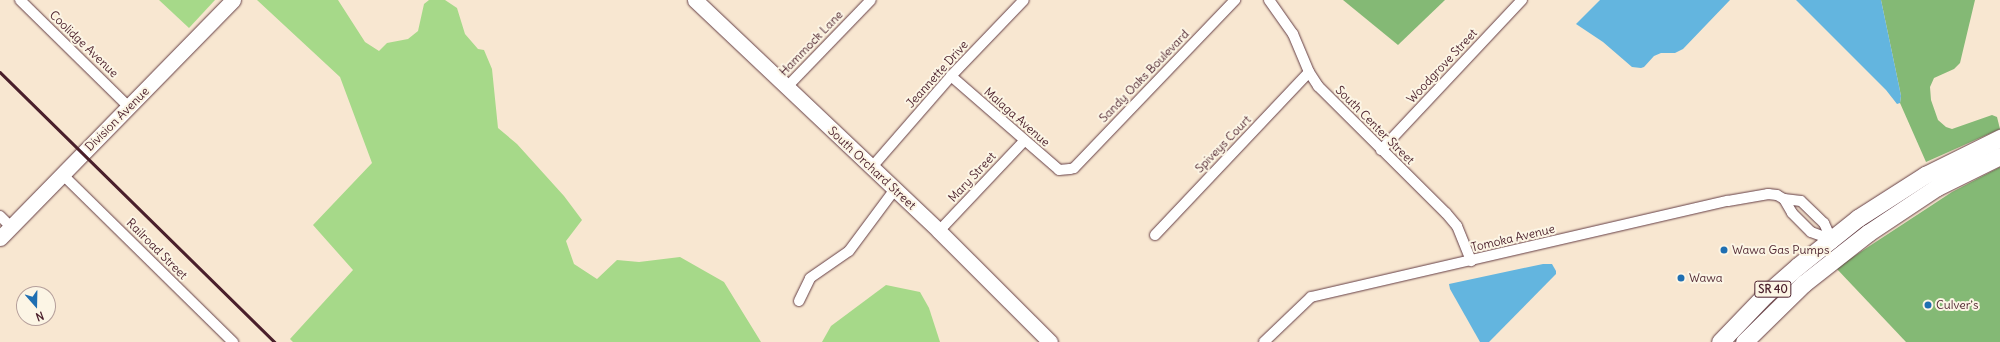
<!DOCTYPE html>
<html>
<head>
<meta charset="utf-8">
<style>
  body { margin:0 }
  #map { position:relative; width:2000px; height:342px; overflow:hidden; background:#f8e7d1; font-family:Delius,sans-serif }
  div>[style] { position:absolute }
  .green>* { inset:0; background:#a6d989 }
  .forest>* { inset:0; background:#84b975 }
  .water>* { inset:0; background:#63b5df }
  .roads { filter:drop-shadow(0 0 1px #643d44) drop-shadow(0 0 1px #643d44) }
  .street>* { height:10px; margin:-5px; padding:0 5px; transform-origin:5px; border-radius:5px; background:#fff }
  .secondary>* { height:15px; margin:-7.5px; padding:0 7.5px; transform-origin:7.5px; border-radius:7.5px; background:#fff }
  .primary>* { height:17px; margin:-8.5px; padding:0 8.5px; transform-origin:8.5px; border-radius:8.5px; background:#fff }
  .rail>* { height:2.5px; margin:-1.25px; padding:0 1.25px; transform-origin:1.25px; border-radius:1.25px; background:#4a1f2b }
  .dots>* { width:11px; height:11px; translate:-50% -50%; box-sizing:border-box; border:2px solid #fcf5e5; border-radius:50% }
  span { translate:-50% -50%; white-space:nowrap; text-align:center; line-height:1.15; -webkit-text-stroke:4px #fcf5e5; paint-order:stroke }
  .shield-label span { padding:1px 3px; background:#fcf5e5; border:1px solid; border-radius:3px; -webkit-text-stroke-width:0 }
  .shield-label { font-size:11px; color:#4a1f2b; font-weight:700 }
  .street-label { font-size:12px; color:#4a1f2b }
  .poi-label { font-size:12px; color:#4a1f2b }
  .left { translate:0 -50%; text-align:left }
  .north { position:absolute; left:16px; top:286px; width:40px; height:40px; box-sizing:border-box; background:#fcf5e5; border:1px solid #b59f9b; border-radius:50%; rotate:160deg; font-size:11px; font-weight:700; line-height:16px; text-align:center; color:#4a1f2b }
  .north::after { content:''; display:block; margin:auto; width:14px; height:18px; background:#1f6fb2; clip-path:polygon(50% 0,100% 100%,50% 72%,0 100%) }
</style>
</head>
<body>
<div id="map">
  <div class="green">
    <i style="clip-path:polygon(159px 0,215px 0,189px 28px)"></i>
    <i style="clip-path:polygon(257px 0,338px 0,365px 42px,379px 51px,387px 43px,408px 39px,418px 31px,424px 4px,429px 0,445px 0,457px 8px,465px 34px,478px 49px,484px 50px,492px 69px,498px 128px,517px 144px,564px 196px,582px 220px,566px 241px,574px 264px,597px 279px,617px 260px,639px 262px,680px 257px,724px 282px,761px 342px,293px 342px,290px 339px,353px 270px,313px 225px,372px 163px,340px 77px)"></i>
    <i style="clip-path:polygon(886px 285px,920px 292px,929px 308px,940px 342px,822px 342px,831px 326px)"></i>
  </div>
  <div class="forest">
    <i style="clip-path:polygon(1343px 0,1445px 0,1398px 45px)"></i>
    <i style="clip-path:polygon(1881px 0,1975px 0,1960px 63px,1954px 69px,1934px 78px,1930px 87px,1931px 100px,1938px 120px,1946px 127px,1952px 129px,1992px 115px,1997px 117px,2000px 129px,1926px 162px,1900px 103px,1901px 96px,1899px 86px)"></i>
    <i style="clip-path:polygon(2000px 167px,2000px 342px,1906px 342px,1836px 268px,1952px 192px)"></i>
  </div>
  <div class="water">
    <i style="clip-path:polygon(1600px 0,1730px 0,1683px 49px,1675px 53px,1661px 53px,1654px 56px,1644px 67px,1641px 68px,1632px 67px,1603px 42px,1576px 24px)"></i>
    <i style="clip-path:polygon(1796px 0,1881px 0,1899px 86px,1901px 96px,1900px 103px,1897px 104px,1886px 90px)"></i>
    <i style="clip-path:polygon(1543px 264px,1552px 264px,1556px 271px,1556px 274px,1489px 342px,1480px 342px,1450px 289px,1449px 284px)"></i>
  </div>
  <div class="roads">
    <div class="street">
      <i style="left:20px;top:0;width:153px;rotate:44.5deg"></i>
      <i style="left:1269px;top:0;width:42px;rotate:54.8deg"></i>
      <i style="left:1293px;top:34px;width:41px;rotate:67.2deg"></i>
      <i style="left:1309px;top:72px;width:17px;rotate:57deg"></i>
      <i style="left:1318px;top:86px;width:180px;rotate:44.8deg"></i>
      <i style="left:1446px;top:213px;width:17px;rotate:50deg"></i>
      <i style="left:1457px;top:226px;width:38px;rotate:68deg"></i>
      <i style="left:951px;top:76px;width:143px;rotate:41deg"></i>
      <i style="left:1059px;top:170px;width:11px;rotate:-5deg"></i>
      <i style="left:1070px;top:169px;width:4px;rotate:-14deg"></i>
      <i style="left:1074px;top:168px;width:233px;rotate:-46.2deg"></i>
      <i style="left:786px;top:88px;width:122px;rotate:-46deg"></i>
      <i style="left:1381px;top:150px;width:206px;rotate:-46.8deg"></i>
      <i style="left:872px;top:167px;width:121px;rotate:-49deg"></i>
      <i style="left:951px;top:76px;width:105px;rotate:-46.2deg"></i>
      <i style="left:62px;top:174px;width:240px;rotate:44.5deg"></i>
      <i style="left:1784px;top:199px;width:16px;rotate:60deg"></i>
      <i style="left:1792px;top:213px;width:27px;rotate:45deg"></i>
      <i style="left:1811px;top:232px;width:20px;rotate:20deg"></i>
      <i style="left:0;top:216px;width:16px;rotate:45deg"></i>
      <i style="left:939px;top:231px;width:124px;rotate:-46.6deg"></i>
      <i style="left:1155px;top:235px;width:224px;rotate:-46.6deg"></i>
      <i style="left:799px;top:301px;width:25px;rotate:-64deg"></i>
      <i style="left:810px;top:278px;width:47px;rotate:-34.7deg"></i>
      <i style="left:849px;top:251px;width:77px;rotate:-53.4deg"></i>
      <i style="left:1264px;top:342px;width:65px;rotate:-43.8deg"></i>
      <i style="left:1311px;top:297px;width:428px;rotate:-13deg"></i>
      <i style="left:1728px;top:201px;width:41px;rotate:-9.9deg"></i>
      <i style="left:1768px;top:194px;width:9px;rotate:6deg"></i>
      <i style="left:1777px;top:195px;width:8px;rotate:30deg"></i>
      <i style="left:1784px;top:199px;width:17px;rotate:7deg"></i>
      <i style="left:1801px;top:201px;width:32px;rotate:44deg"></i>
      <i style="left:1824px;top:223px;width:22px;rotate:66deg"></i>
    </div>
    <div class="secondary">
      <i style="left:695px;top:0;width:336px;rotate:43.4deg"></i>
      <i style="left:939px;top:231px;width:157px;rotate:45deg"></i>
      <i style="left:0;top:238px;width:333px;rotate:-45.6deg"></i>
    </div>
    <div class="primary">
      <i style="left:1720px;top:342px;width:65px;rotate:-46.2deg"></i>
      <i style="left:1765px;top:295px;width:44px;rotate:-41.3deg"></i>
      <i style="left:1798px;top:266px;width:77px;rotate:-38.7deg"></i>
      <i style="left:1858px;top:218px;width:80px;rotate:-32.7deg"></i>
      <i style="left:1925px;top:175px;width:84px;rotate:-26.3deg"></i>
      <i style="left:1744px;top:342px;width:83px;rotate:-44.5deg"></i>
      <i style="left:1803px;top:284px;width:83px;rotate:-38.1deg"></i>
      <i style="left:1868px;top:233px;width:83px;rotate:-33.7deg"></i>
      <i style="left:1937px;top:187px;width:70px;rotate:-26.2deg"></i>
    </div>
  </div>
  <div class="rail">
    <i style="left:0;top:72px;width:385px;rotate:44.5deg"></i>
  </div>
  <div class="dots">
    <i style="left:1724px;top:250px;background:#1f6fb2"></i>
    <i style="left:1681px;top:278px;background:#1f6fb2"></i>
    <i style="left:1928px;top:305px;background:#1f6fb2"></i>
  </div>
  <div class="shield-label">
    <span style="left:1773px;top:289px">SR 40</span>
  </div>
  <div class="street-label">
    <span style="left:811px;top:43px;rotate:-46deg">Hammock Lane</span>
    <span style="left:84px;top:44px;rotate:44deg">Coolidge Avenue</span>
    <span style="left:1442px;top:66px;rotate:-47deg">Woodgrove Street</span>
    <span style="left:937px;top:74px;rotate:-48deg">Jeannette Drive</span>
    <span style="left:1144px;top:76px;rotate:-46deg">Sandy Oaks Boulevard</span>
    <span style="left:1017px;top:117px;rotate:41deg">Malaga Avenue</span>
    <span style="left:117px;top:119px;rotate:-45deg">Division Avenue</span>
    <span style="left:1375px;top:125px;rotate:45deg">South Center Street</span>
    <span style="left:1223px;top:144px;rotate:-46deg">Spiveys Court</span>
    <span style="left:872px;top:168px;rotate:43deg">South Orchard Street</span>
    <span style="left:972px;top:177px;rotate:-47deg">Mary Street</span>
    <span style="left:1513px;top:238px;rotate:-13deg">Tomoka Avenue</span>
    <span style="left:157px;top:249px;rotate:45deg">Railroad Street</span>
  </div>
  <div class="poi-label">
    <span class="left" style="left:1732px;top:250px">Wawa Gas Pumps</span>
    <span class="left" style="left:1689px;top:278px">Wawa</span>
    <span class="left" style="left:1936px;top:305px">Culver's</span>
  </div>
  <div class="north">N</div>
</div>
</body>
</html>
